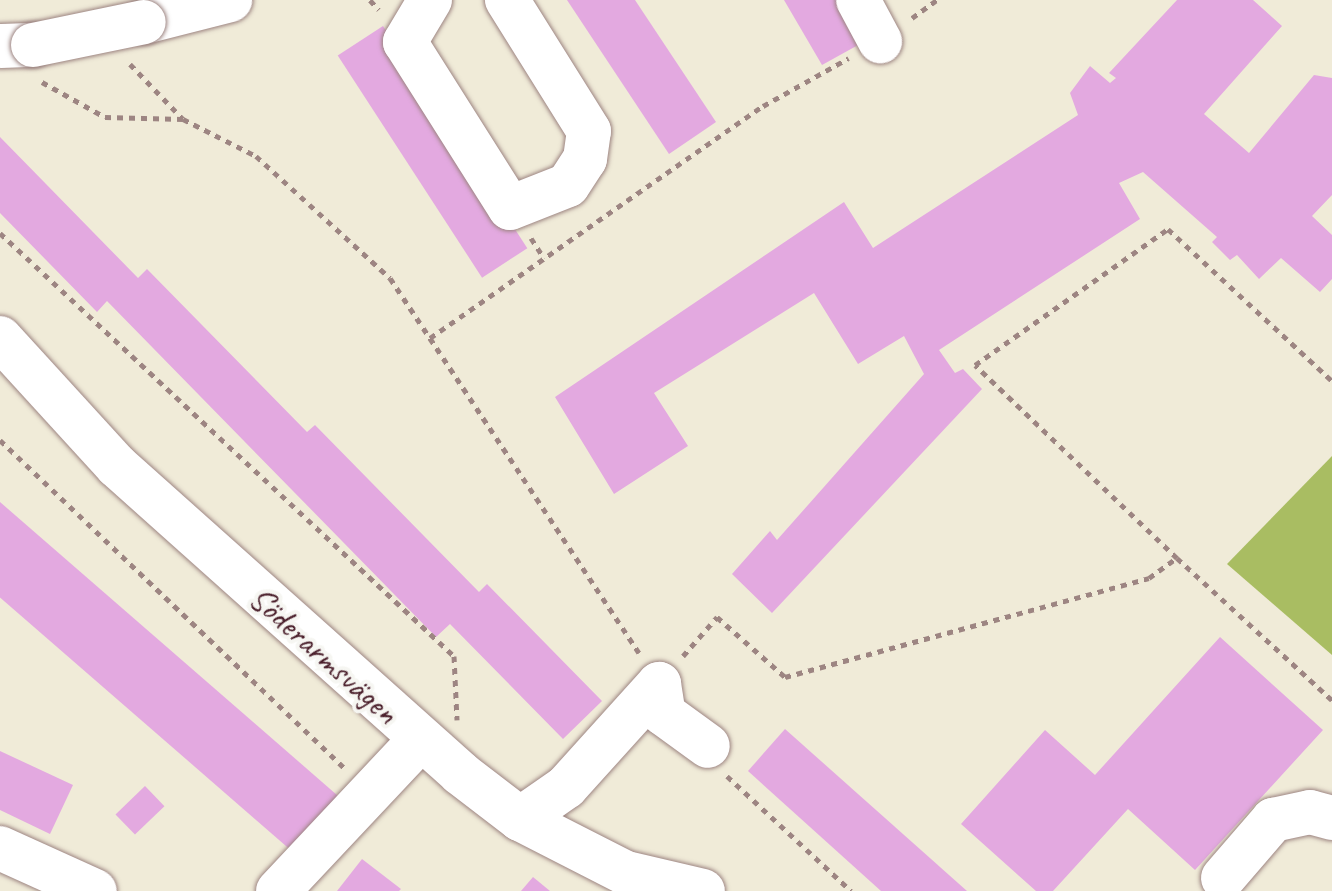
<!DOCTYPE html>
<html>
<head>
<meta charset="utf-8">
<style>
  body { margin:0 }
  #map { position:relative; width:1332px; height:891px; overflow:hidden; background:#f0ebd8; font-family:Caveat,sans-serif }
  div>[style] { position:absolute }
  .green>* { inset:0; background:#a9bd62 }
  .building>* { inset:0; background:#e3a9e0; transform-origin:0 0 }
  .path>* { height:5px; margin-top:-2.5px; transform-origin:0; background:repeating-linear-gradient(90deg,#9d8582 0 6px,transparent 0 12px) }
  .roads { filter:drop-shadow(0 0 2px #9d8582) drop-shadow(0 0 2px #9d8582) }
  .minor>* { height:44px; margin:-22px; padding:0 22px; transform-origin:22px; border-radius:22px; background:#fff }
  .bridges { filter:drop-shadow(0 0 2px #9d8582) drop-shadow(0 0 2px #9d8582) }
  .minor-bridge>* { height:44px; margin:-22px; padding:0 22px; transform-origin:22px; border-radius:22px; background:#fff }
  span { translate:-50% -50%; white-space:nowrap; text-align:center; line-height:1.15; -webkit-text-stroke:8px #f6f6f2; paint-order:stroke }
  .street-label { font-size:34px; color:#4a1f2b }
</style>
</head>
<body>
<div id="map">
  <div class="green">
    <i style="clip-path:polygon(1332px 456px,1332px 655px,1227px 564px)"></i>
  </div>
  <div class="building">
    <i style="clip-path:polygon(567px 0,635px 0,716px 122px,669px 154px)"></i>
    <i style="clip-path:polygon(784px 0,848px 0,869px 39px,822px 65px)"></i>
    <i style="clip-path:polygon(1177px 0,1253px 0,1282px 26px,1204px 114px,1249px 153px,1314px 75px,1332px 78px,1332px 195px,1312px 216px,1332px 235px,1332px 279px,1320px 292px,1281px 258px,1259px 279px,1237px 255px,1230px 260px,1212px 242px,1217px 237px,1143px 172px,1119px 183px,1140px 219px,939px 350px,955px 373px,963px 369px,982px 389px,772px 613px,732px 574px,770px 531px,777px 540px,924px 374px,904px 336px,858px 364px,814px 293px,654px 393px,688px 446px,614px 494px,555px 397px,844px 202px,873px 248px,1078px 115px,1070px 93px,1090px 66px,1110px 83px,1116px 78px,1109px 73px)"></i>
    <i style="left:383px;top:26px;width:265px;height:54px;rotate:57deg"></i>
    <i style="clip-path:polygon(0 137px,138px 278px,147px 269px,307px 432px,315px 425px,479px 592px,487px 584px,602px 701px,563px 739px,450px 624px,436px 637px,107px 301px,97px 312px,0 213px)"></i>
    <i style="left:0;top:502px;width:448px;height:72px;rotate:41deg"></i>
    <i style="clip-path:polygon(1220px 637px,1323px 730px,1195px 870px,1128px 809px,1053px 891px,1036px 891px,961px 824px,1045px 730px,1095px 775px)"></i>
    <i style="clip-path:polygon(785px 729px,967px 891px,881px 891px,748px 771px)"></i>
    <i style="clip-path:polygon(0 751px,73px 785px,50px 834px,0 810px)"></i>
    <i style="left:145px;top:786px;width:28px;height:41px;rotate:46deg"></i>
    <i style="clip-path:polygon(362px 859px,401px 889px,399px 891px,337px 891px)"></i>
    <i style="clip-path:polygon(533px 877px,550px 891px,521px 891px)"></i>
  </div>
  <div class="path">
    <i style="left:370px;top:0;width:13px;rotate:48deg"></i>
    <i style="left:912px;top:18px;width:31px;rotate:-36deg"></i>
    <i style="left:130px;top:64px;width:76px;rotate:46.1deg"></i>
    <i style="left:183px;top:119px;width:82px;rotate:26.9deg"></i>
    <i style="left:256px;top:156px;width:181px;rotate:42.3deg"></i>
    <i style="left:390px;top:278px;width:450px;rotate:56.4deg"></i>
    <i style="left:42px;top:82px;width:72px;rotate:29.1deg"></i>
    <i style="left:105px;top:117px;width:78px;rotate:1.5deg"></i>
    <i style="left:0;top:233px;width:621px;rotate:42.98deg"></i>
    <i style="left:454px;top:656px;width:64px;rotate:87.3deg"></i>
    <i style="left:531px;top:238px;width:24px;rotate:57deg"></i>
    <i style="left:430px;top:338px;width:406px;rotate:-34.9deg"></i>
    <i style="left:763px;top:106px;width:98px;rotate:-29.2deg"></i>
    <i style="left:0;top:440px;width:475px;rotate:43.6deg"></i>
    <i style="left:1177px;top:558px;width:279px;rotate:-136.3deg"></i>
    <i style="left:975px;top:365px;width:236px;rotate:-35.2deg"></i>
    <i style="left:1168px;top:229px;width:224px;rotate:42.8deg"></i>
    <i style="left:683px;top:656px;width:52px;rotate:-48.9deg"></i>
    <i style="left:717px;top:617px;width:91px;rotate:41.4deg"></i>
    <i style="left:785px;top:677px;width:377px;rotate:-15.2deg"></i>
    <i style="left:1149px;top:578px;width:34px;rotate:-36deg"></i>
    <i style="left:1177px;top:558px;width:210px;rotate:42.5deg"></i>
    <i style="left:727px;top:776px;width:169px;rotate:42.8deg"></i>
  </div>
  <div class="roads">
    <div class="minor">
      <i style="left:430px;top:0;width:49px;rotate:120.8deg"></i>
      <i style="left:405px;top:42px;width:196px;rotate:57.7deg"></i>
      <i style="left:510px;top:208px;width:62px;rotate:-21.6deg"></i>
      <i style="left:568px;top:185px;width:31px;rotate:-57deg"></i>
      <i style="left:585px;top:159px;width:28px;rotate:-82deg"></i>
      <i style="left:589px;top:131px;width:155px;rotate:-122deg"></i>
      <i style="left:858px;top:0;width:47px;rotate:61.8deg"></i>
      <i style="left:144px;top:22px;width:89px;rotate:-14.3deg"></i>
      <i style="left:0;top:46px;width:33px;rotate:-2deg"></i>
      <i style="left:0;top:338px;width:173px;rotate:47.6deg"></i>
      <i style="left:117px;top:466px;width:460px;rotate:41.8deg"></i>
      <i style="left:460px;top:773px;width:76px;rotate:37.5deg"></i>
      <i style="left:520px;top:819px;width:119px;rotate:27deg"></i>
      <i style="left:626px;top:873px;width:79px;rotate:13.2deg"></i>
      <i style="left:659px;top:684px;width:30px;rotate:81deg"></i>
      <i style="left:664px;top:714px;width:54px;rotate:36deg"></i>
      <i style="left:520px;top:819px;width:56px;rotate:-34.8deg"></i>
      <i style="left:566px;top:787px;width:139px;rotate:-47.9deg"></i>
      <i style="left:0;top:848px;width:104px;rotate:24.4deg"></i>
      <i style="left:1223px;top:878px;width:77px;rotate:-49.2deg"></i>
      <i style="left:1273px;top:820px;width:38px;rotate:-12deg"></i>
      <i style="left:1310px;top:812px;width:23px;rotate:15deg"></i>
      <i style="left:278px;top:891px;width:206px;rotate:-46.8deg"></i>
    </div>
  </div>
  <div class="bridges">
    <div class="minor-bridge">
      <i style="left:33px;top:45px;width:113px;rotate:-11.7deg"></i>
    </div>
  </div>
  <div class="street-label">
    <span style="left:324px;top:655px;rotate:42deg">Söderarmsvägen</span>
  </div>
</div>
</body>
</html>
